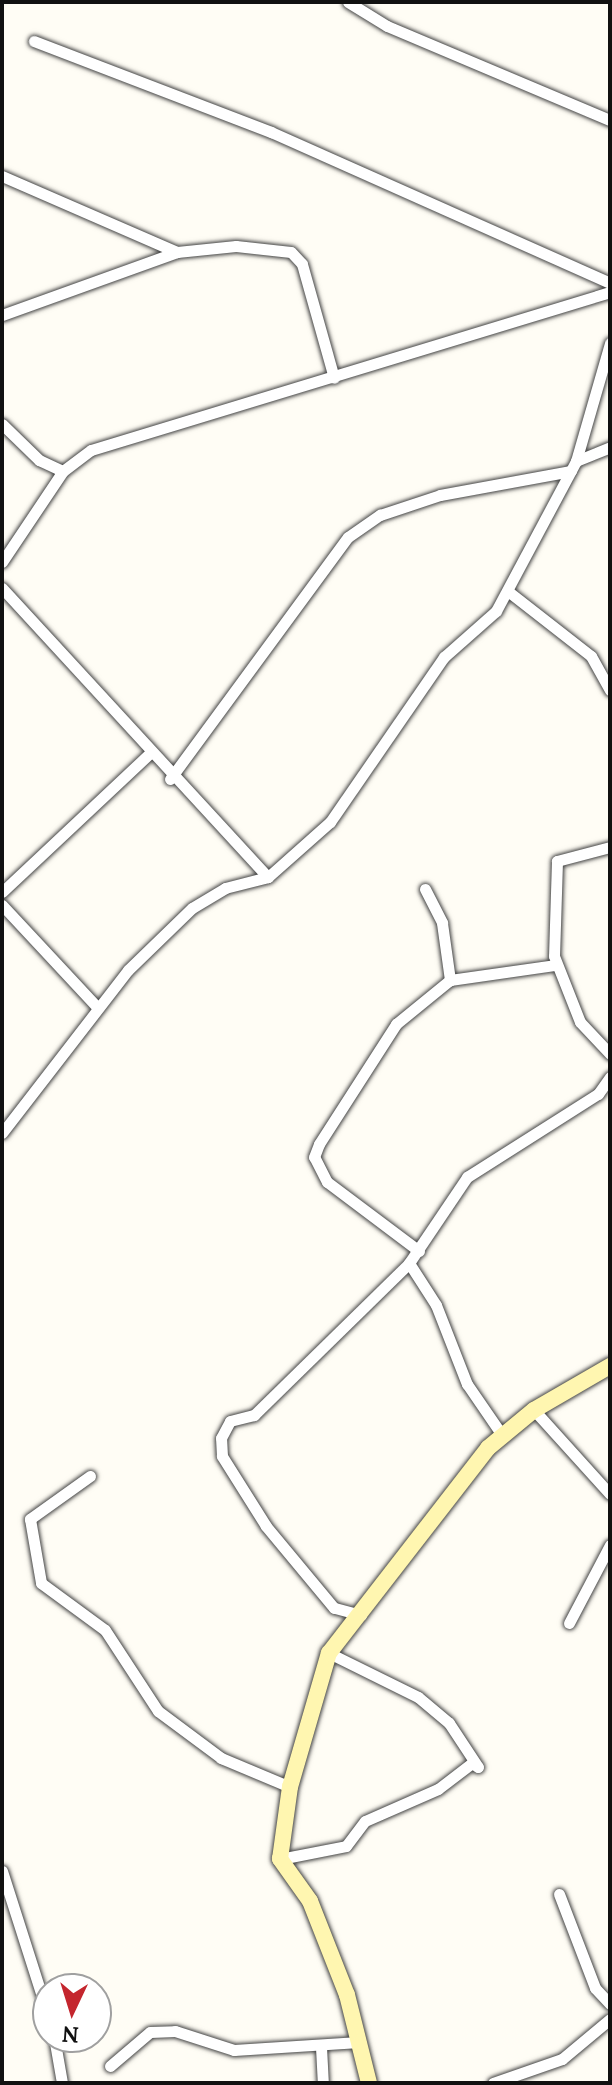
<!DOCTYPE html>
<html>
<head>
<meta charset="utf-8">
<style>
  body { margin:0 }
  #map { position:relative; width:612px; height:2085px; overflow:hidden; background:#fffdf5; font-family:Lora,serif }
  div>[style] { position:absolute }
  .roads { filter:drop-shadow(0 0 2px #444) drop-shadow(0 0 2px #444) }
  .minor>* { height:11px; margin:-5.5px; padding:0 5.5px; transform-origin:5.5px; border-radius:5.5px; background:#fff }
  .secondary>* { height:16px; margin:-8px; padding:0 8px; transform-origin:8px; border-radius:8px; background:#fff6b0 }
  span { translate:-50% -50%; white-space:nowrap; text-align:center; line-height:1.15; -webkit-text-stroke:8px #fff; paint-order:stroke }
  .frame { position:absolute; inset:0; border:4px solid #111; pointer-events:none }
  .north { position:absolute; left:32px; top:1973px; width:80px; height:80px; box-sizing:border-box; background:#fff; border:2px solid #a0a0a0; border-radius:50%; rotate:184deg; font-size:22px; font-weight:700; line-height:32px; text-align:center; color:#111 }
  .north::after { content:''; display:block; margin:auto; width:28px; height:36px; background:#c4262e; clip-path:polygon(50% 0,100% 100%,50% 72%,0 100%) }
</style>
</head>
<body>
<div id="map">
  <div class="roads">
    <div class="minor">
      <i style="left:348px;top:2px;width:46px;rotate:31.6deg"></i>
      <i style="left:387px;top:26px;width:242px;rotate:22.9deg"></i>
      <i style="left:34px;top:41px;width:254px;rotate:21deg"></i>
      <i style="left:271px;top:132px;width:371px;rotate:24deg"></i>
      <i style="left:2px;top:176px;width:191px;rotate:23.5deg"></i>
      <i style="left:177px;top:252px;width:59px;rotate:-5.8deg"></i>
      <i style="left:236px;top:246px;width:55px;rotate:6.2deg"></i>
      <i style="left:291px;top:252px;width:16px;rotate:47deg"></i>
      <i style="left:302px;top:264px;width:118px;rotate:74.3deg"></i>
      <i style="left:2px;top:315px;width:186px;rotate:-19.8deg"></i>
      <i style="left:2px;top:424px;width:52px;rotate:44.2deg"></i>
      <i style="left:39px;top:460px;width:26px;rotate:25deg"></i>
      <i style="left:576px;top:461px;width:37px;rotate:-22deg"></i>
      <i style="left:2px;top:562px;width:110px;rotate:-56.2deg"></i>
      <i style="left:63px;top:471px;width:35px;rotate:-37deg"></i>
      <i style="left:91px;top:450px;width:543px;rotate:-16.93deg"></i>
      <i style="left:2px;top:588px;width:393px;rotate:47.4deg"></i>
      <i style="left:509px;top:592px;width:104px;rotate:38deg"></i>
      <i style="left:591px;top:656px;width:39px;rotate:61deg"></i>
      <i style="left:170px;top:779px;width:300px;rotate:-53.7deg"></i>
      <i style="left:348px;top:537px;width:39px;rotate:-35deg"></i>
      <i style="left:380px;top:515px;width:63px;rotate:-18.4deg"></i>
      <i style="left:440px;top:495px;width:133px;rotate:-10.4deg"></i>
      <i style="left:610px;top:847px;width:55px;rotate:165.2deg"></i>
      <i style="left:557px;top:861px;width:95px;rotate:91.8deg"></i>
      <i style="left:554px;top:956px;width:71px;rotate:68.5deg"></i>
      <i style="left:580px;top:1022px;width:44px;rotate:46.8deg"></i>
      <i style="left:425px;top:889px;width:38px;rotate:63deg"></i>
      <i style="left:442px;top:923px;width:58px;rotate:82deg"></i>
      <i style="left:2px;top:892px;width:202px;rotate:-43.2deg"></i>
      <i style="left:2px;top:905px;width:139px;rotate:47deg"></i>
      <i style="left:2px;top:1133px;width:206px;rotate:-52.3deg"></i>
      <i style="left:128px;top:970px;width:89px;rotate:-44.1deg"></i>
      <i style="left:192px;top:908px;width:39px;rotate:-31deg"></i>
      <i style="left:225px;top:888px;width:44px;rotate:-14.3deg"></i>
      <i style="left:268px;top:877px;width:83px;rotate:-41.6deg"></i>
      <i style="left:330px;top:822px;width:201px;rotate:-55.4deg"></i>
      <i style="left:444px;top:657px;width:69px;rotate:-41.5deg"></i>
      <i style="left:496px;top:611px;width:170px;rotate:-61.9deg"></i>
      <i style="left:576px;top:461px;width:123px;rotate:-73.9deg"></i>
      <i style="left:419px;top:1251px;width:115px;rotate:-143.1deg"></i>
      <i style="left:327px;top:1182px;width:28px;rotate:-117deg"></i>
      <i style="left:314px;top:1157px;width:14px;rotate:-69deg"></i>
      <i style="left:319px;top:1144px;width:143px;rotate:-57.3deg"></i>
      <i style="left:396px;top:1024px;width:70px;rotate:-39.2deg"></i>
      <i style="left:450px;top:980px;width:107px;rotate:-8.1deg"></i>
      <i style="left:409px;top:1263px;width:50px;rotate:57.3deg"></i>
      <i style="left:436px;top:1305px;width:85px;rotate:68.6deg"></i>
      <i style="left:467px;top:1384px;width:62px;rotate:55.5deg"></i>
      <i style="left:534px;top:1410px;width:113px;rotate:47.9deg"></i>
      <i style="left:90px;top:1476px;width:74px;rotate:144.4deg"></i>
      <i style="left:30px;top:1519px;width:65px;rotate:80.2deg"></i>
      <i style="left:41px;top:1583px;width:79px;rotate:36.3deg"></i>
      <i style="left:105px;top:1630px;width:97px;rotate:56.8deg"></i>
      <i style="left:158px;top:1711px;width:79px;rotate:36.7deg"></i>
      <i style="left:221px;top:1758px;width:75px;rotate:22.8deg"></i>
      <i style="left:361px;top:1615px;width:28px;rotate:-165deg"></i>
      <i style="left:334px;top:1608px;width:107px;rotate:-129.7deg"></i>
      <i style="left:266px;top:1526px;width:83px;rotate:-122.2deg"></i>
      <i style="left:222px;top:1456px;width:18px;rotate:-93deg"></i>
      <i style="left:221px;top:1438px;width:19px;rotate:-62deg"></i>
      <i style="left:230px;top:1421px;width:25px;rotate:-14deg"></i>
      <i style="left:254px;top:1415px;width:217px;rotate:-44.4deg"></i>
      <i style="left:409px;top:1263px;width:104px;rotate:-56deg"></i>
      <i style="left:467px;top:1177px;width:155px;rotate:-32.4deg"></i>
      <i style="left:598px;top:1094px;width:21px;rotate:-55deg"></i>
      <i style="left:569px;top:1623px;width:88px;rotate:-62.3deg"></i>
      <i style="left:280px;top:1859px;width:67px;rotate:-11.1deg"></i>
      <i style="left:346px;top:1846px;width:31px;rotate:-53deg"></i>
      <i style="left:365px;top:1821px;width:80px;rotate:-23.7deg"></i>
      <i style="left:438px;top:1789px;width:43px;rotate:-37.4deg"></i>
      <i style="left:472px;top:1763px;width:7px;rotate:34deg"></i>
      <i style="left:478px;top:1767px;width:53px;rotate:-123.4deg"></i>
      <i style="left:449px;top:1723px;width:40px;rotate:-140deg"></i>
      <i style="left:418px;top:1697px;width:99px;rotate:-153.7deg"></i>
      <i style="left:2px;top:1871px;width:151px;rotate:72.3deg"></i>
      <i style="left:559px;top:1894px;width:101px;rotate:69deg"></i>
      <i style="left:595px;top:1988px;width:22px;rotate:47deg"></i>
      <i style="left:54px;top:2037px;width:47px;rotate:80.1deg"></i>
      <i style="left:321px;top:2047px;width:36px;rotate:87deg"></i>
      <i style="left:110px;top:2066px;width:52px;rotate:-40.4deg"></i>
      <i style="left:150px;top:2032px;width:25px;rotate:-2deg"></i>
      <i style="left:175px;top:2031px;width:62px;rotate:17.9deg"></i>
      <i style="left:234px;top:2050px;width:125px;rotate:-3.7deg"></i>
      <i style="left:493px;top:2083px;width:73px;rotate:-19.2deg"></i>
      <i style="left:562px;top:2059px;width:62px;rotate:-39.8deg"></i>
    </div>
    <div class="secondary">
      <i style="left:369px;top:2083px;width:91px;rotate:-104deg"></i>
      <i style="left:347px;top:1995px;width:101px;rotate:-111.5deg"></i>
      <i style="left:310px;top:1901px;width:52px;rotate:-125.5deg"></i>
      <i style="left:280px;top:1859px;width:73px;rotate:-82.1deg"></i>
      <i style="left:290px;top:1787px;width:140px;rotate:-73.8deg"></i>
      <i style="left:329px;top:1653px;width:259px;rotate:-52.2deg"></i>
      <i style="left:488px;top:1448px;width:60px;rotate:-39.6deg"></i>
      <i style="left:534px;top:1410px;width:88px;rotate:-30.1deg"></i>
    </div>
  </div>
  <div class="frame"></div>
  <div class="north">N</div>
</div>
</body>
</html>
